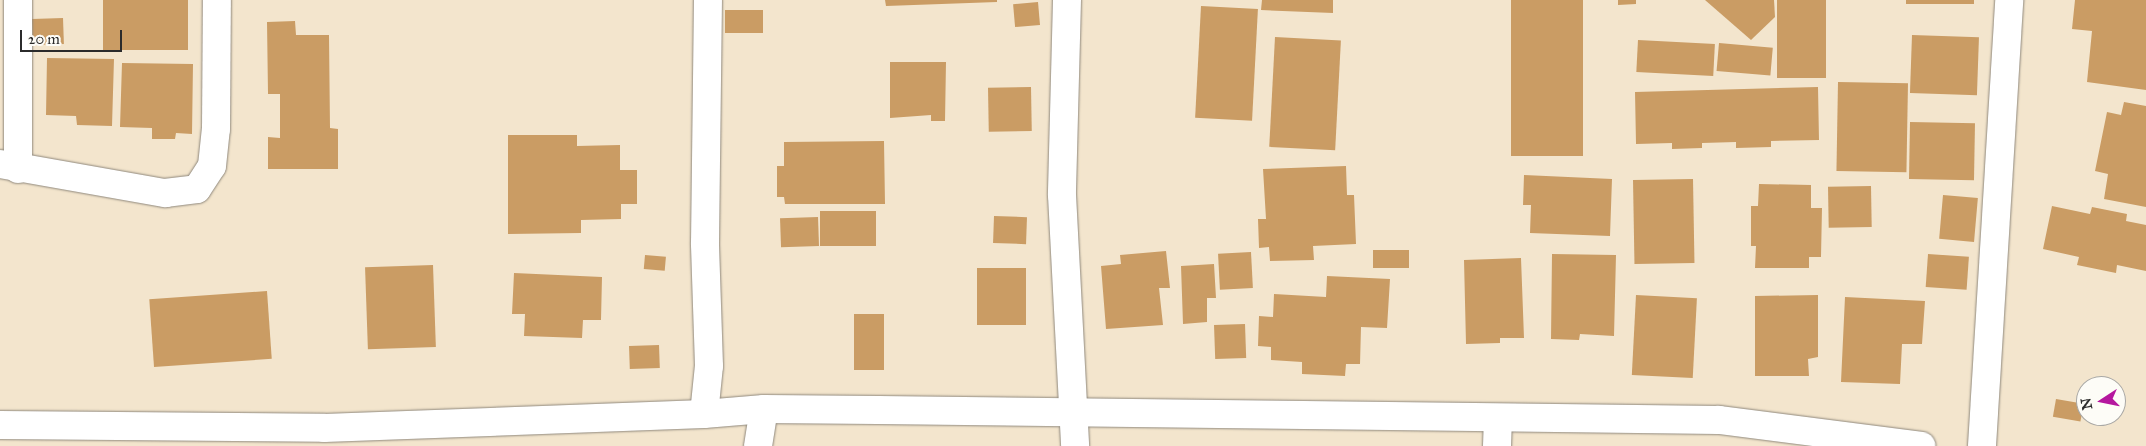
<!DOCTYPE html>
<html>
<head>
<meta charset="utf-8">
<style>
  body { margin:0 }
  #map { position:relative; width:2146px; height:446px; overflow:hidden; background:#f3e5cd; font-family:"IM FELL Great Primer",serif }
  div>[style] { position:absolute }
  .building>* { inset:0; background:#ca9c64; transform-origin:0 0 }
  .roads { filter:drop-shadow(0 0 1px #8f887c) drop-shadow(0 0 1px #8f887c) }
  .minor>* { height:28px; margin:-14px; padding:0 14px; transform-origin:14px; border-radius:14px; background:#fff }
  span { translate:-50% -50%; white-space:nowrap; text-align:center; line-height:1.15; -webkit-text-stroke:4px #fdfcf7; paint-order:stroke }
  .north { position:absolute; left:2076px; top:376px; width:50px; height:50px; box-sizing:border-box; background:#fdfcf7; border:1px solid #a9a8a5; border-radius:50%; rotate:259deg; font-size:14px; font-weight:700; line-height:20px; text-align:center; color:#2b2b2b }
  .north::after { content:''; display:block; margin:auto; width:18px; height:22px; background:#b5179e; clip-path:polygon(50% 0,100% 100%,50% 72%,0 100%) }
  .scale { position:absolute; left:20px; top:30px; width:102px; height:22px; box-sizing:border-box; border:2px solid #2b2b2b; border-top:0; padding-left:6px; font-size:15px; line-height:18px; white-space:nowrap; color:#2b2b2b; -webkit-text-stroke:4px #fdfcf7; paint-order:stroke }
</style>
</head>
<body>
<div id="map">
  <div class="building">
    <i style="left:103px;top:0;width:85px;height:50px"></i>
    <i style="clip-path:polygon(885px 0,997px 0,997px 2px,886px 6px)"></i>
    <i style="clip-path:polygon(1262px 0,1333px 0,1333px 13px,1261px 10px)"></i>
    <i style="left:1511px;top:0;width:72px;height:156px"></i>
    <i style="clip-path:polygon(1618px 0,1636px 0,1636px 4px,1618px 5px)"></i>
    <i style="clip-path:polygon(1705px 0,1774px 0,1775px 17px,1751px 40px)"></i>
    <i style="left:1777px;top:0;width:49px;height:78px"></i>
    <i style="left:1906px;top:0;width:68px;height:4px"></i>
    <i style="clip-path:polygon(2075px 0,2146px 0,2146px 90px,2087px 82px,2092px 31px,2072px 29px)"></i>
    <i style="left:1038px;top:2px;width:23px;height:25px;rotate:85deg"></i>
    <i style="left:1201px;top:6px;width:57px;height:112px;rotate:3deg"></i>
    <i style="left:725px;top:10px;width:38px;height:23px"></i>
    <i style="left:63px;top:18px;width:26px;height:31px;rotate:88deg"></i>
    <i style="clip-path:polygon(295px 21px,296px 35px,329px 35px,330px 128px,338px 129px,338px 169px,268px 169px,268px 137px,280px 138px,280px 94px,268px 94px,267px 22px)"></i>
    <i style="left:1912px;top:35px;width:67px;height:58px;rotate:2deg"></i>
    <i style="left:1275px;top:37px;width:66px;height:110px;rotate:3deg"></i>
    <i style="left:1638px;top:40px;width:77px;height:32px;rotate:3deg"></i>
    <i style="left:1719px;top:43px;width:54px;height:28px;rotate:5deg"></i>
    <i style="clip-path:polygon(47px 58px,114px 59px,112px 126px,77px 125px,76px 116px,46px 115px)"></i>
    <i style="clip-path:polygon(890px 62px,946px 62px,945px 121px,931px 121px,931px 115px,890px 118px)"></i>
    <i style="clip-path:polygon(122px 63px,193px 64px,192px 134px,176px 133px,175px 139px,152px 139px,152px 128px,120px 127px)"></i>
    <i style="left:1838px;top:82px;width:70px;height:89px;rotate:1deg"></i>
    <i style="left:1031px;top:87px;width:44px;height:43px;rotate:89deg"></i>
    <i style="clip-path:polygon(1818px 87px,1819px 140px,1771px 141px,1771px 147px,1736px 148px,1736px 142px,1702px 143px,1702px 148px,1672px 149px,1672px 143px,1636px 144px,1635px 92px)"></i>
    <i style="clip-path:polygon(2124px 102px,2146px 106px,2146px 207px,2104px 199px,2108px 174px,2095px 171px,2107px 112px,2121px 115px)"></i>
    <i style="left:1910px;top:122px;width:65px;height:57px;rotate:1deg"></i>
    <i style="clip-path:polygon(508px 135px,577px 135px,577px 146px,620px 145px,620px 170px,637px 170px,637px 204px,621px 204px,621px 219px,581px 220px,581px 233px,508px 234px)"></i>
    <i style="clip-path:polygon(884px 141px,885px 204px,785px 204px,784px 197px,777px 197px,777px 166px,784px 166px,784px 142px)"></i>
    <i style="clip-path:polygon(1346px 166px,1347px 195px,1354px 195px,1356px 244px,1313px 246px,1314px 260px,1270px 261px,1269px 247px,1259px 248px,1258px 219px,1266px 219px,1263px 169px)"></i>
    <i style="clip-path:polygon(1524px 175px,1612px 179px,1610px 236px,1530px 233px,1531px 205px,1523px 205px)"></i>
    <i style="left:1693px;top:179px;width:84px;height:60px;rotate:89deg"></i>
    <i style="clip-path:polygon(1759px 184px,1811px 185px,1811px 208px,1822px 208px,1821px 257px,1809px 257px,1809px 268px,1755px 268px,1756px 246px,1751px 246px,1751px 206px,1758px 206px)"></i>
    <i style="left:1871px;top:186px;width:41px;height:43px;rotate:89deg"></i>
    <i style="left:1943px;top:195px;width:35px;height:44px;rotate:5deg"></i>
    <i style="clip-path:polygon(2052px 206px,2090px 214px,2092px 207px,2127px 214px,2126px 221px,2146px 225px,2146px 271px,2117px 265px,2116px 273px,2077px 265px,2079px 257px,2043px 249px)"></i>
    <i style="left:820px;top:211px;width:56px;height:35px"></i>
    <i style="left:994px;top:216px;width:33px;height:27px;rotate:2deg"></i>
    <i style="left:818px;top:217px;width:29px;height:38px;rotate:88deg"></i>
    <i style="left:1373px;top:250px;width:36px;height:18px"></i>
    <i style="clip-path:polygon(1166px 251px,1170px 288px,1159px 288px,1163px 325px,1106px 329px,1101px 266px,1121px 264px,1120px 255px)"></i>
    <i style="left:1251px;top:252px;width:36px;height:33px;rotate:87deg"></i>
    <i style="clip-path:polygon(1552px 254px,1616px 255px,1614px 336px,1580px 334px,1579px 340px,1551px 339px)"></i>
    <i style="left:1928px;top:254px;width:41px;height:33px;rotate:4deg"></i>
    <i style="left:645px;top:255px;width:21px;height:14px;rotate:5deg"></i>
    <i style="clip-path:polygon(1521px 258px,1524px 338px,1500px 338px,1500px 343px,1466px 344px,1464px 260px)"></i>
    <i style="clip-path:polygon(1214px 264px,1216px 298px,1207px 298px,1207px 322px,1183px 324px,1181px 266px)"></i>
    <i style="left:433px;top:265px;width:82px;height:68px;rotate:88deg"></i>
    <i style="left:977px;top:268px;width:49px;height:57px"></i>
    <i style="clip-path:polygon(514px 273px,602px 277px,601px 320px,583px 320px,582px 338px,524px 336px,525px 314px,512px 314px)"></i>
    <i style="clip-path:polygon(1327px 276px,1390px 279px,1387px 328px,1361px 327px,1360px 364px,1346px 364px,1345px 376px,1302px 374px,1302px 362px,1271px 360px,1271px 347px,1258px 346px,1259px 316px,1273px 317px,1274px 294px,1326px 297px)"></i>
    <i style="left:267px;top:291px;width:68px;height:118px;rotate:86deg"></i>
    <i style="left:1636px;top:295px;width:61px;height:80px;rotate:3deg"></i>
    <i style="clip-path:polygon(1818px 295px,1818px 357px,1808px 359px,1809px 376px,1755px 376px,1755px 296px)"></i>
    <i style="clip-path:polygon(1845px 297px,1925px 301px,1922px 344px,1902px 344px,1900px 384px,1841px 382px)"></i>
    <i style="left:854px;top:314px;width:30px;height:56px"></i>
    <i style="left:1245px;top:324px;width:34px;height:31px;rotate:88deg"></i>
    <i style="left:659px;top:345px;width:23px;height:30px;rotate:88deg"></i>
    <i style="left:2056px;top:399px;width:28px;height:18px;rotate:10deg"></i>
  </div>
  <div class="roads">
    <div class="minor">
      <i style="left:18px;top:0;width:169px;rotate:90deg"></i>
      <i style="left:1067px;top:0;width:195px;rotate:91.5deg"></i>
      <i style="left:1062px;top:195px;width:251px;rotate:87deg"></i>
      <i style="left:0;top:164px;width:168px;rotate:10deg"></i>
      <i style="left:165px;top:193px;width:32px;rotate:-7deg"></i>
      <i style="left:197px;top:189px;width:27px;rotate:-57deg"></i>
      <i style="left:212px;top:166px;width:37px;rotate:-84deg"></i>
      <i style="left:216px;top:129px;width:129px;rotate:-89.6deg"></i>
      <i style="left:704px;top:414px;width:48px;rotate:-84.1deg"></i>
      <i style="left:709px;top:366px;width:123px;rotate:-91.9deg"></i>
      <i style="left:705px;top:243px;width:243px;rotate:-89.3deg"></i>
      <i style="left:0;top:425px;width:324px;rotate:0.5deg"></i>
      <i style="left:324px;top:428px;width:380px;rotate:-2.1deg"></i>
      <i style="left:704px;top:414px;width:60px;rotate:-4.8deg"></i>
      <i style="left:764px;top:409px;width:114px;rotate:0.5deg"></i>
      <i style="left:878px;top:410px;width:841px;rotate:0.68deg"></i>
      <i style="left:1719px;top:420px;width:204px;rotate:7.3deg"></i>
      <i style="left:758px;top:446px;width:37px;rotate:-81deg"></i>
      <i style="left:1497px;top:446px;width:27px;rotate:-88deg"></i>
      <i style="left:1982px;top:446px;width:447px;rotate:-86.5deg"></i>
    </div>
  </div>
  <div class="north">N</div>
  <div class="scale">20 m</div>
</div>
</body>
</html>
